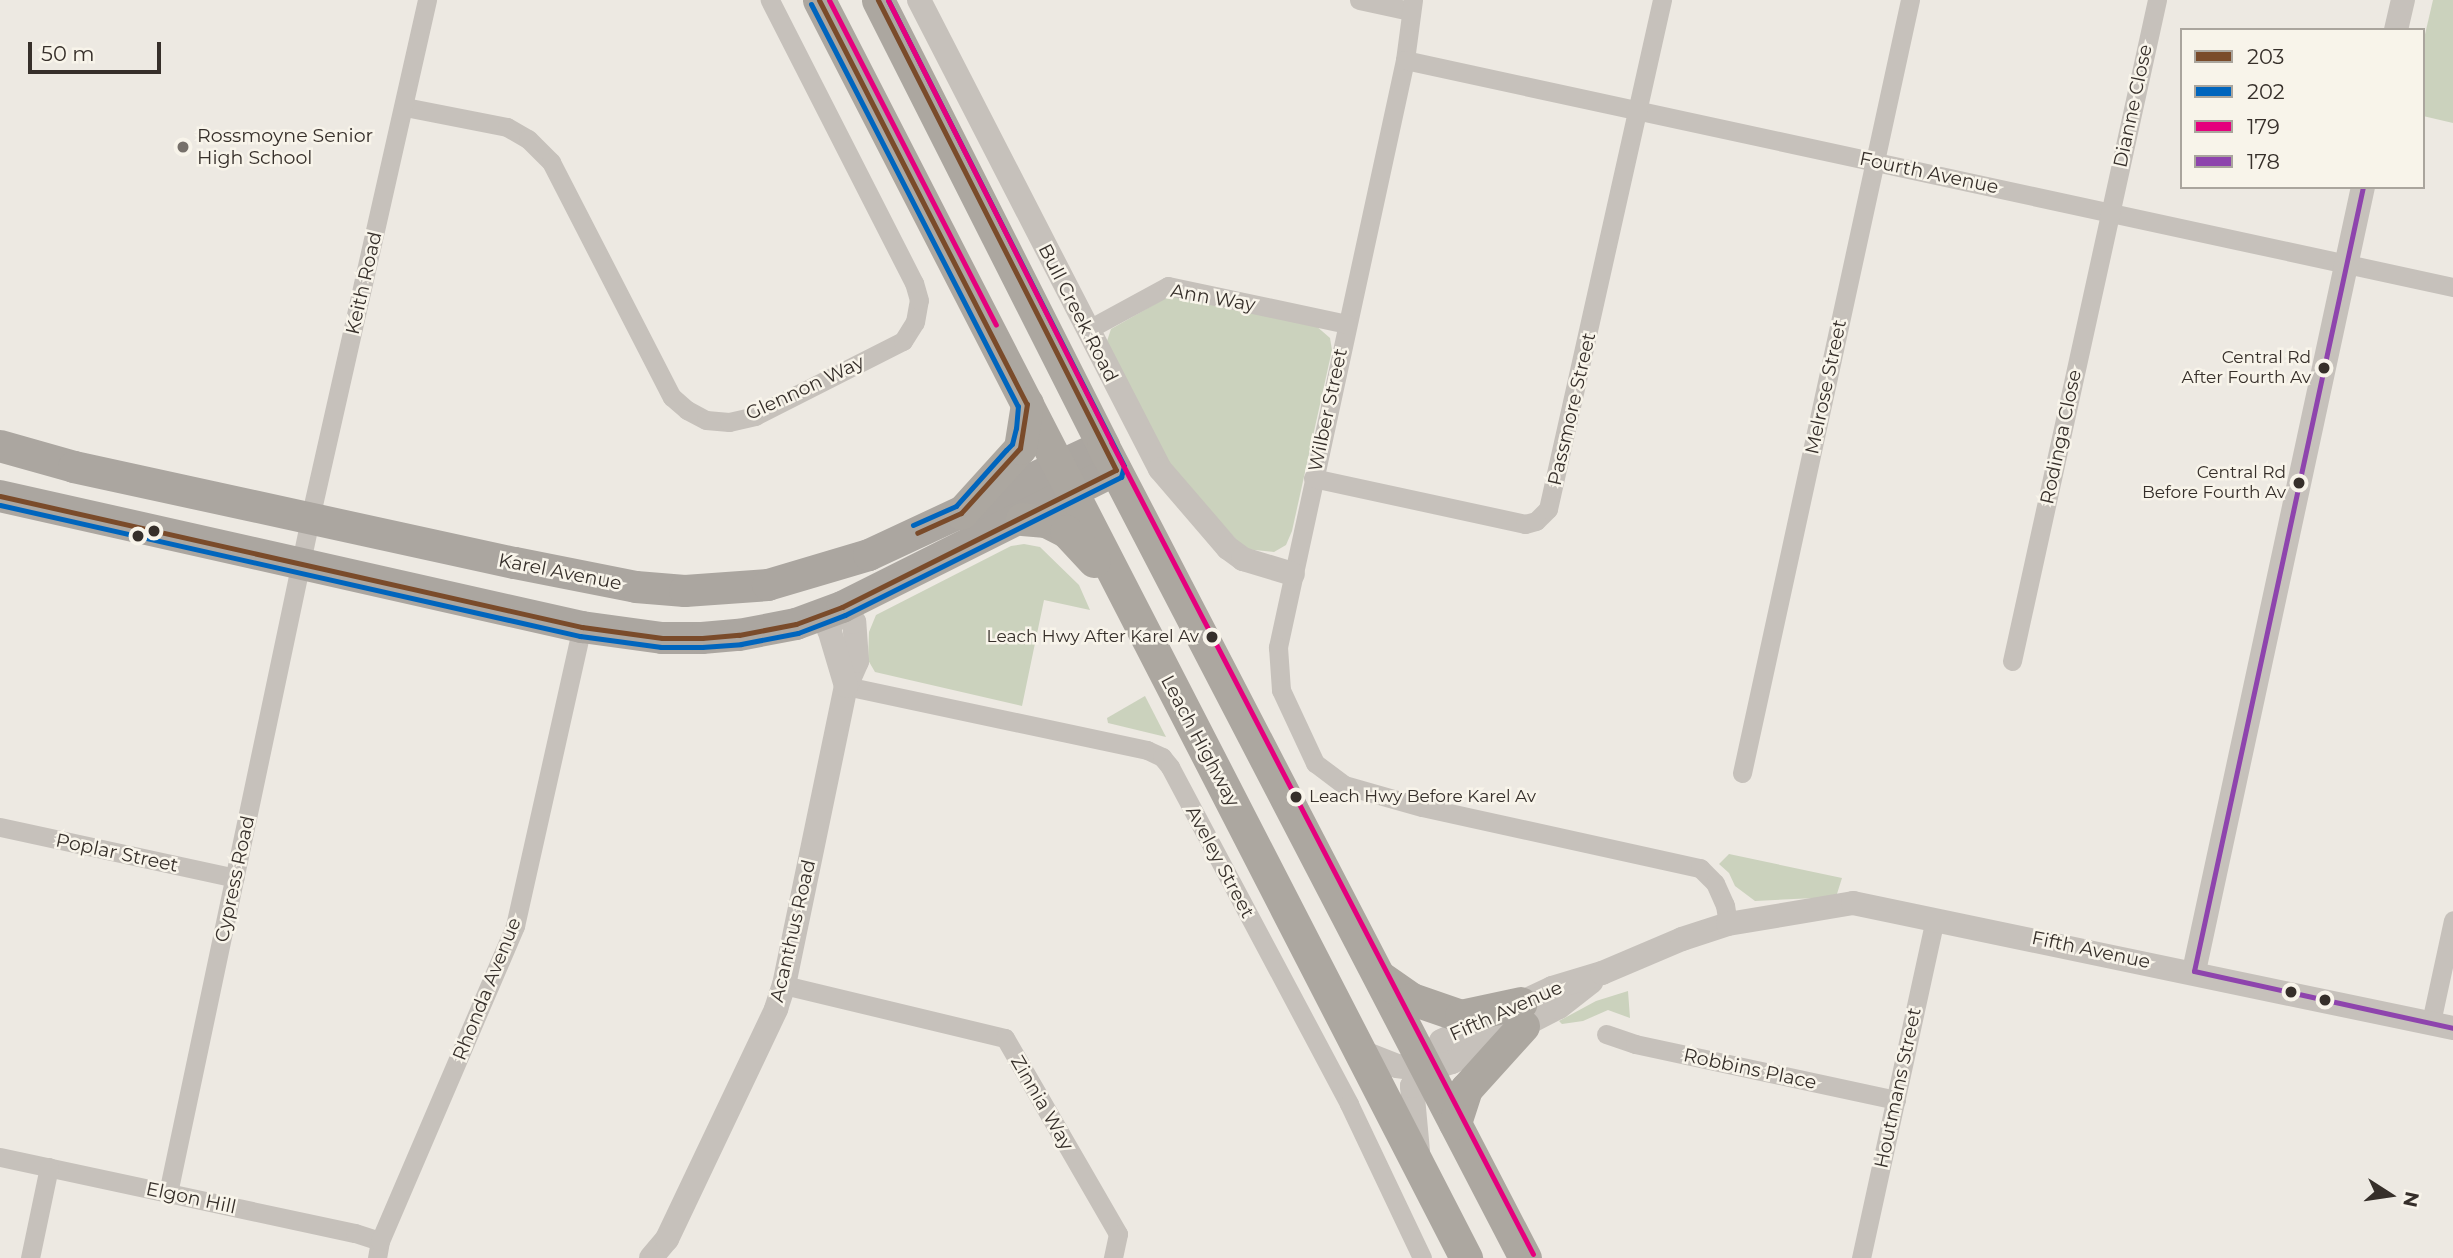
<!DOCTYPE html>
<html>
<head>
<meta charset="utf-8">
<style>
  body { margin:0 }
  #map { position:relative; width:2453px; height:1258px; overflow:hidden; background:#ede9e2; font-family:Montserrat,sans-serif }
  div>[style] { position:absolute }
  .green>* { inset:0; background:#cbd2bd }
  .minor>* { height:19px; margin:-9.5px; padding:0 9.5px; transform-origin:9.5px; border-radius:9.5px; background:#c6c1bb }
  .tertiary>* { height:24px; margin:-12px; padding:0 12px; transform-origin:12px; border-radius:12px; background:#c6c1bb }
  .primary>* { height:32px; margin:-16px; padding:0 16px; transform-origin:16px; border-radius:16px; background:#aba6a0 }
  .trunk>* { height:33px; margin:-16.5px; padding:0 16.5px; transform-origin:16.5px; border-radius:16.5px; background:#aca7a0 }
  .bus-1>* { height:5px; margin:-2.5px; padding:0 2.5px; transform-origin:2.5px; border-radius:2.5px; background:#7a4b2a }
  .bus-2>* { height:5px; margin:-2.5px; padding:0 2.5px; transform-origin:2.5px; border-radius:2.5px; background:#0065bd }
  .bus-3>* { height:5px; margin:-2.5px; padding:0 2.5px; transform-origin:2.5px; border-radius:2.5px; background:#e5007d }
  .bus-4>* { height:5px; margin:-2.5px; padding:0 2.5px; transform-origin:2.5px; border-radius:2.5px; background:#8e44ad }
  .dots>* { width:19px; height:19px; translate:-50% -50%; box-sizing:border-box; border:4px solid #f8f4ea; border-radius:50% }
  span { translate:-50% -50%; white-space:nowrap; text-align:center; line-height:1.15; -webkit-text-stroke:5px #f8f4ea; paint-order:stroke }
  .bus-label { font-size:17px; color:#362f2a }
  .right { translate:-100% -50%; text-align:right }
  .left { translate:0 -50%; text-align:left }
  .street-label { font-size:19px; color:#362f2a }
  .poi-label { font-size:19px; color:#362f2a }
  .legend { position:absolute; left:2180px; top:28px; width:245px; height:161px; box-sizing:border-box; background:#f8f4ea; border:2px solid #aaa59d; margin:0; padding:9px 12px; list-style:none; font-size:21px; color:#362f2a }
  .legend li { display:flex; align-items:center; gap:14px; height:35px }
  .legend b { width:35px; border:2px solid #aaa59d }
  .north { position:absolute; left:2355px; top:1160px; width:70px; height:70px; -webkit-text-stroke:5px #f8f4ea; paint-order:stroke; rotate:102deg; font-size:19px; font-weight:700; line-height:28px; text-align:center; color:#362f2a }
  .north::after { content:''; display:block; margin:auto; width:24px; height:32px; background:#362f2a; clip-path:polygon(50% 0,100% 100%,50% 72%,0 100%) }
  .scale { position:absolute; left:28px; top:42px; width:133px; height:32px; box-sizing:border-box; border:4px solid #362f2a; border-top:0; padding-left:9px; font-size:21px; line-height:24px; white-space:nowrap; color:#362f2a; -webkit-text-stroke:5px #f8f4ea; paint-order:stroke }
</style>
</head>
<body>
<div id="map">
  <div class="green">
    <i style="clip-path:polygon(2433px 0,2453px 0,2453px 123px,2423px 116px,2423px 43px)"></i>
    <i style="clip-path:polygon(1171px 295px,1315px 325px,1330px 338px,1332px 350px,1292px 531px,1286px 545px,1274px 552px,1245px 549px,1166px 463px,1107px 341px,1111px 329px)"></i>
    <i style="clip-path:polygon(1024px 544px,1040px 547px,1079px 585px,1090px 610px,1044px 600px,1022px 706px,875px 672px,868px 660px,869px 632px,876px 615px,1011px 546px)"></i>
    <i style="clip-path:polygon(1145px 696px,1166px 737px,1108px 723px,1107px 718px)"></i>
    <i style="clip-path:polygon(1729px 854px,1842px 878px,1836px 897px,1755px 901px,1735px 886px,1729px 873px,1719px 864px)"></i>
    <i style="clip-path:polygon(1628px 991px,1630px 1018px,1608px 1010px,1583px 1021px,1562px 1024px,1559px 1021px,1596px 1001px)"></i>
  </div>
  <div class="minor">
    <i style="left:1359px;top:0;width:52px;rotate:12.2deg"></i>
    <i style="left:1413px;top:0;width:61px;rotate:97.6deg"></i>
    <i style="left:1405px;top:60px;width:601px;rotate:102.21deg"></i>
    <i style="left:1278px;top:647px;width:43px;rotate:86deg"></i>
    <i style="left:1281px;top:690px;width:81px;rotate:65deg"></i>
    <i style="left:1315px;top:763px;width:36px;rotate:37deg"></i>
    <i style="left:1344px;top:785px;width:81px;rotate:15.8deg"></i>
    <i style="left:1422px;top:807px;width:285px;rotate:12.4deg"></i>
    <i style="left:1700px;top:868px;width:21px;rotate:45deg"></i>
    <i style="left:1715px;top:883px;width:24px;rotate:66deg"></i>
    <i style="left:1725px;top:905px;width:19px;rotate:81deg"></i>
    <i style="left:1405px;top:60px;width:1072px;rotate:12.22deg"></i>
    <i style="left:405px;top:107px;width:104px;rotate:11.1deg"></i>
    <i style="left:507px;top:127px;width:24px;rotate:30deg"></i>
    <i style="left:528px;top:139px;width:33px;rotate:45deg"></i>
    <i style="left:551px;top:162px;width:264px;rotate:62.8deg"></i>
    <i style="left:672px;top:397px;width:20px;rotate:41deg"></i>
    <i style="left:687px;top:410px;width:21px;rotate:28deg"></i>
    <i style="left:706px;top:420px;width:23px;rotate:5deg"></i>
    <i style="left:729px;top:422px;width:27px;rotate:-13deg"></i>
    <i style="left:755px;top:416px;width:166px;rotate:-26.9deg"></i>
    <i style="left:903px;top:341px;width:22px;rotate:-58deg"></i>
    <i style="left:915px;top:322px;width:22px;rotate:-80deg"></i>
    <i style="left:919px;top:300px;width:18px;rotate:-106deg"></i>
    <i style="left:914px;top:283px;width:318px;rotate:-117deg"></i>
    <i style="left:1087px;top:330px;width:92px;rotate:-28.5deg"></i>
    <i style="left:1168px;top:286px;width:183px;rotate:12deg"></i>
    <i style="left:1313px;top:478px;width:217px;rotate:12.2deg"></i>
    <i style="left:1525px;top:524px;width:11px;rotate:-15deg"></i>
    <i style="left:1536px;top:521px;width:17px;rotate:-45deg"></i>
    <i style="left:1548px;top:509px;width:522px;rotate:-77.38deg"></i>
    <i style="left:2012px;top:661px;width:677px;rotate:-77.63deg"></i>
    <i style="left:846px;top:686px;width:308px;rotate:12deg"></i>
    <i style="left:1147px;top:750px;width:17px;rotate:25deg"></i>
    <i style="left:1162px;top:757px;width:13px;rotate:51deg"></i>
    <i style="left:1170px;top:767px;width:382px;rotate:62deg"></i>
    <i style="left:1349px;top:1104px;width:170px;rotate:64.6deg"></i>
    <i style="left:1742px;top:773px;width:791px;rotate:-77.74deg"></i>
    <i style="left:0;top:827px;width:240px;rotate:12.2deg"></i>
    <i style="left:784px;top:985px;width:227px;rotate:13.5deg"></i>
    <i style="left:1005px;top:1038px;width:226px;rotate:60deg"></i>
    <i style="left:1118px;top:1234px;width:25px;rotate:102deg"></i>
    <i style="left:2431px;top:1022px;width:104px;rotate:-77.8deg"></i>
    <i style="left:1606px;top:1034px;width:31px;rotate:19deg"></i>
    <i style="left:1635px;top:1044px;width:267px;rotate:12.1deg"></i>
    <i style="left:0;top:1157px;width:363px;rotate:12.1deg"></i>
    <i style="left:355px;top:1233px;width:26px;rotate:18deg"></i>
    <i style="left:168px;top:1193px;width:703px;rotate:-78.1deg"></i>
    <i style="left:313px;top:505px;width:518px;rotate:-77.28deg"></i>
    <i style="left:30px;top:1258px;width:93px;rotate:-78.2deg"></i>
    <i style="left:377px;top:1258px;width:17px;rotate:-80deg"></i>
    <i style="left:380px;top:1241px;width:343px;rotate:-66.8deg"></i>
    <i style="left:515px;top:926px;width:306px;rotate:-77.4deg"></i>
    <i style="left:1861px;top:1258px;width:348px;rotate:-77.7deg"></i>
  </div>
  <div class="tertiary">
    <i style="left:919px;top:0;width:527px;rotate:62.8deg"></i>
    <i style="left:1160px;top:469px;width:104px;rotate:49.3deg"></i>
    <i style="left:1228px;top:548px;width:19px;rotate:36deg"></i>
    <i style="left:1243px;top:559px;width:52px;rotate:16.7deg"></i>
    <i style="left:2396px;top:30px;width:31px;rotate:-77deg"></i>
    <i style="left:2194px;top:971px;width:802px;rotate:-77.84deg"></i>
    <i style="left:1359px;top:1051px;width:41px;rotate:21.5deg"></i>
    <i style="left:1397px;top:1066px;width:30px;rotate:8deg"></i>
    <i style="left:1427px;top:1070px;width:26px;rotate:-18deg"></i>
    <i style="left:1452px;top:1062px;width:120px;rotate:-27.2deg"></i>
    <i style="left:1559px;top:1007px;width:41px;rotate:-38deg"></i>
    <i style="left:1418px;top:1151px;width:65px;rotate:-95.3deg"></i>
    <i style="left:1412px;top:1086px;width:22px;rotate:-47deg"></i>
    <i style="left:1427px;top:1070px;width:32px;rotate:-64deg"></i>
    <i style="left:1441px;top:1041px;width:123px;rotate:-25.5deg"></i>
    <i style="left:1552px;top:988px;width:52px;rotate:-16.7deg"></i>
    <i style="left:1602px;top:973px;width:87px;rotate:-23deg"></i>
    <i style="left:1682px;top:939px;width:48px;rotate:-18.1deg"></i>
    <i style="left:1728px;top:924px;width:127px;rotate:-9.5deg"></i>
    <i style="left:1853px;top:903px;width:613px;rotate:11.77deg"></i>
    <i style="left:651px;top:1258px;width:25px;rotate:-50deg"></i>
    <i style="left:667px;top:1239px;width:255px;rotate:-64.6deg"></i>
    <i style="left:776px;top:1009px;width:25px;rotate:-72deg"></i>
    <i style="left:784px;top:985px;width:305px;rotate:-78.3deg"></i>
    <i style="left:846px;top:686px;width:27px;rotate:-66deg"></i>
    <i style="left:857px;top:661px;width:39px;rotate:-94deg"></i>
    <i style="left:854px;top:622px;width:19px;rotate:-129deg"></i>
    <i style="left:842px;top:607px;width:26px;rotate:121deg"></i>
    <i style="left:829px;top:629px;width:59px;rotate:73.4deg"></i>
  </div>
  <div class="primary">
    <i style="left:0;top:446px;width:77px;rotate:15.8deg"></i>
    <i style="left:74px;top:467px;width:451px;rotate:12.3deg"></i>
    <i style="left:515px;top:563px;width:123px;rotate:11.2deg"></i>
    <i style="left:636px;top:587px;width:49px;rotate:4.7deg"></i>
    <i style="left:685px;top:591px;width:83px;rotate:-4.1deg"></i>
    <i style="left:768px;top:585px;width:105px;rotate:-16.5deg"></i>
    <i style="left:869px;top:555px;width:258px;rotate:-25deg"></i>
    <i style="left:0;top:496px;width:597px;rotate:12.69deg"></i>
    <i style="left:582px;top:627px;width:81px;rotate:7.8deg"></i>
    <i style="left:662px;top:638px;width:40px"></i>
    <i style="left:702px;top:638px;width:37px;rotate:-5deg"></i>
    <i style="left:739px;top:635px;width:58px;rotate:-10.9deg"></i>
    <i style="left:796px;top:624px;width:49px;rotate:-20.3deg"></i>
    <i style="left:842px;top:607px;width:306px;rotate:-26.6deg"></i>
  </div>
  <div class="trunk">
    <i style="left:819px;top:0;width:1415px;rotate:62.78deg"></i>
    <i style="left:878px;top:0;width:500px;rotate:63.2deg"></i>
    <i style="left:1103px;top:446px;width:915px;rotate:62.54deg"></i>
    <i style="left:961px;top:513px;width:88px;rotate:-47.8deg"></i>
    <i style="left:1020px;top:448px;width:45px;rotate:-81deg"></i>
    <i style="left:1022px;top:519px;width:24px;rotate:5deg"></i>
    <i style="left:1046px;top:521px;width:22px;rotate:27deg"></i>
    <i style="left:1066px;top:531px;width:41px;rotate:47deg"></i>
    <i style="left:1380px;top:977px;width:39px;rotate:35deg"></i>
    <i style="left:1412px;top:999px;width:52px;rotate:19.1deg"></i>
    <i style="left:1461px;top:1016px;width:61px;rotate:-12.2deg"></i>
    <i style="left:1455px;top:1123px;width:36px;rotate:-72deg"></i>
    <i style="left:1466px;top:1089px;width:85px;rotate:-47.9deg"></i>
  </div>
  <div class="bus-1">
    <i style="left:819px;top:0;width:454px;rotate:62.8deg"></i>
    <i style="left:1027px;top:404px;width:45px;rotate:99deg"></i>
    <i style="left:1020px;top:448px;width:88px;rotate:132.2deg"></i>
    <i style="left:961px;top:513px;width:48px;rotate:155.6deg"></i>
    <i style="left:0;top:496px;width:597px;rotate:12.69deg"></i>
    <i style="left:582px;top:627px;width:81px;rotate:7.8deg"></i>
    <i style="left:662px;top:638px;width:40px"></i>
    <i style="left:702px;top:638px;width:37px;rotate:-5deg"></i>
    <i style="left:739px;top:635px;width:58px;rotate:-10.9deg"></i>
    <i style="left:796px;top:624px;width:49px;rotate:-20.3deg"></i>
    <i style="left:842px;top:607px;width:306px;rotate:-26.6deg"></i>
    <i style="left:1116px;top:470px;width:527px;rotate:-116.86deg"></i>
  </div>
  <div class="bus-2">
    <i style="left:811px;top:4px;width:452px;rotate:62.8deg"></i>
    <i style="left:1018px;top:406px;width:22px;rotate:95deg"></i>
    <i style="left:1016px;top:428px;width:16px;rotate:104deg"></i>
    <i style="left:1012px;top:444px;width:8px;rotate:135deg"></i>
    <i style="left:1006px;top:450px;width:75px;rotate:131.8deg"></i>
    <i style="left:956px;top:506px;width:47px;rotate:156.2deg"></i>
    <i style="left:0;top:505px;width:595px;rotate:12.73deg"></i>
    <i style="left:580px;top:636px;width:82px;rotate:7.7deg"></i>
    <i style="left:661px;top:647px;width:41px"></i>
    <i style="left:702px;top:647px;width:39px;rotate:-4deg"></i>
    <i style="left:741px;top:644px;width:58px;rotate:-10.9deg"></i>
    <i style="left:798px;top:633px;width:50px;rotate:-21deg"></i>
    <i style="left:845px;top:615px;width:309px;rotate:-26.6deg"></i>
    <i style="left:1121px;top:477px;width:11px;rotate:-75deg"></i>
    <i style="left:1124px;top:466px;width:522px;rotate:-116.86deg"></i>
  </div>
  <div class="bus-3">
    <i style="left:829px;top:0;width:365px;rotate:62.8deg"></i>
    <i style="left:888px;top:0;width:495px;rotate:63.2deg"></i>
    <i style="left:1111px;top:442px;width:915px;rotate:62.54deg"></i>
  </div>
  <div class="bus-4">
    <i style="left:2194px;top:971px;width:802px;rotate:-77.84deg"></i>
    <i style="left:2194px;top:971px;width:265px;rotate:12.4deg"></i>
  </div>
  <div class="dots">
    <i style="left:183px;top:147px;background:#76706a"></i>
    <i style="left:2324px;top:368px;background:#362f2a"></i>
    <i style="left:2299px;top:483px;background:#362f2a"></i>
    <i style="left:154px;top:531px;background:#362f2a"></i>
    <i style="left:138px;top:536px;background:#362f2a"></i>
    <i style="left:1212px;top:637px;background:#362f2a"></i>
    <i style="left:1296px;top:797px;background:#362f2a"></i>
    <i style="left:2291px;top:992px;background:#362f2a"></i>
    <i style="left:2325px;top:1000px;background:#362f2a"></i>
  </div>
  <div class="bus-label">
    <span class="right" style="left:2311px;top:368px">Central Rd<br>After Fourth Av</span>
    <span class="right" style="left:2286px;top:483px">Central Rd<br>Before Fourth Av</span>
    <span class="right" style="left:1199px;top:637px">Leach Hwy After Karel Av</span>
    <span class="left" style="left:1309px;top:797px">Leach Hwy Before Karel Av</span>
  </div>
  <div class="street-label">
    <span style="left:2133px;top:106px;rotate:-78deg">Dianne Close</span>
    <span style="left:1929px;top:173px;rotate:12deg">Fourth Avenue</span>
    <span style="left:364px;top:283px;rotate:-77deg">Keith Road</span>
    <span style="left:1213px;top:298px;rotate:10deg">Ann Way</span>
    <span style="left:1078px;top:313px;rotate:63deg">Bull Creek Road</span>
    <span style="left:1826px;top:387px;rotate:-78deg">Melrose Street</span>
    <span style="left:805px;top:388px;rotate:-25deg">Glennon Way</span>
    <span style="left:1572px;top:409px;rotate:-77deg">Passmore Street</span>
    <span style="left:1328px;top:410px;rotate:-78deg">Wilber Street</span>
    <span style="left:2061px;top:437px;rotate:-78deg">Rodinga Close</span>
    <span style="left:560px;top:572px;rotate:11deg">Karel Avenue</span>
    <span style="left:1200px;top:741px;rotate:62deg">Leach Highway</span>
    <span style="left:117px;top:853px;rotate:12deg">Poplar Street</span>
    <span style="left:1220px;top:862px;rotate:62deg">Aveley Street</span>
    <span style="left:235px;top:879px;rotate:-78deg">Cypress Road</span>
    <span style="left:793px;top:931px;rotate:-77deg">Acanthus Road</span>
    <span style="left:2091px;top:950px;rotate:12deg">Fifth Avenue</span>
    <span style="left:487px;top:989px;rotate:-68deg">Rhonda Avenue</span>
    <span style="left:1506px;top:1011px;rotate:-24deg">Fifth Avenue</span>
    <span style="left:1750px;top:1069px;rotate:12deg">Robbins Place</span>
    <span style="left:1898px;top:1088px;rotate:-78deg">Houtmans Street</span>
    <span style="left:1042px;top:1103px;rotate:60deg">Zinnia Way</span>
    <span style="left:191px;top:1198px;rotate:12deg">Elgon Hill</span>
  </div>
  <div class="poi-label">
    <span class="left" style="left:197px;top:147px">Rossmoyne Senior<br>High School</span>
  </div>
  <ul class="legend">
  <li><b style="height:9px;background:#7a4b2a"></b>203</li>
  <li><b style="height:9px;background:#0065bd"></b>202</li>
  <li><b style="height:9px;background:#e5007d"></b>179</li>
  <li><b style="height:9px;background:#8e44ad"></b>178</li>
  </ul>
  <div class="north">N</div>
  <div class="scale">50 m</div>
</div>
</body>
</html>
